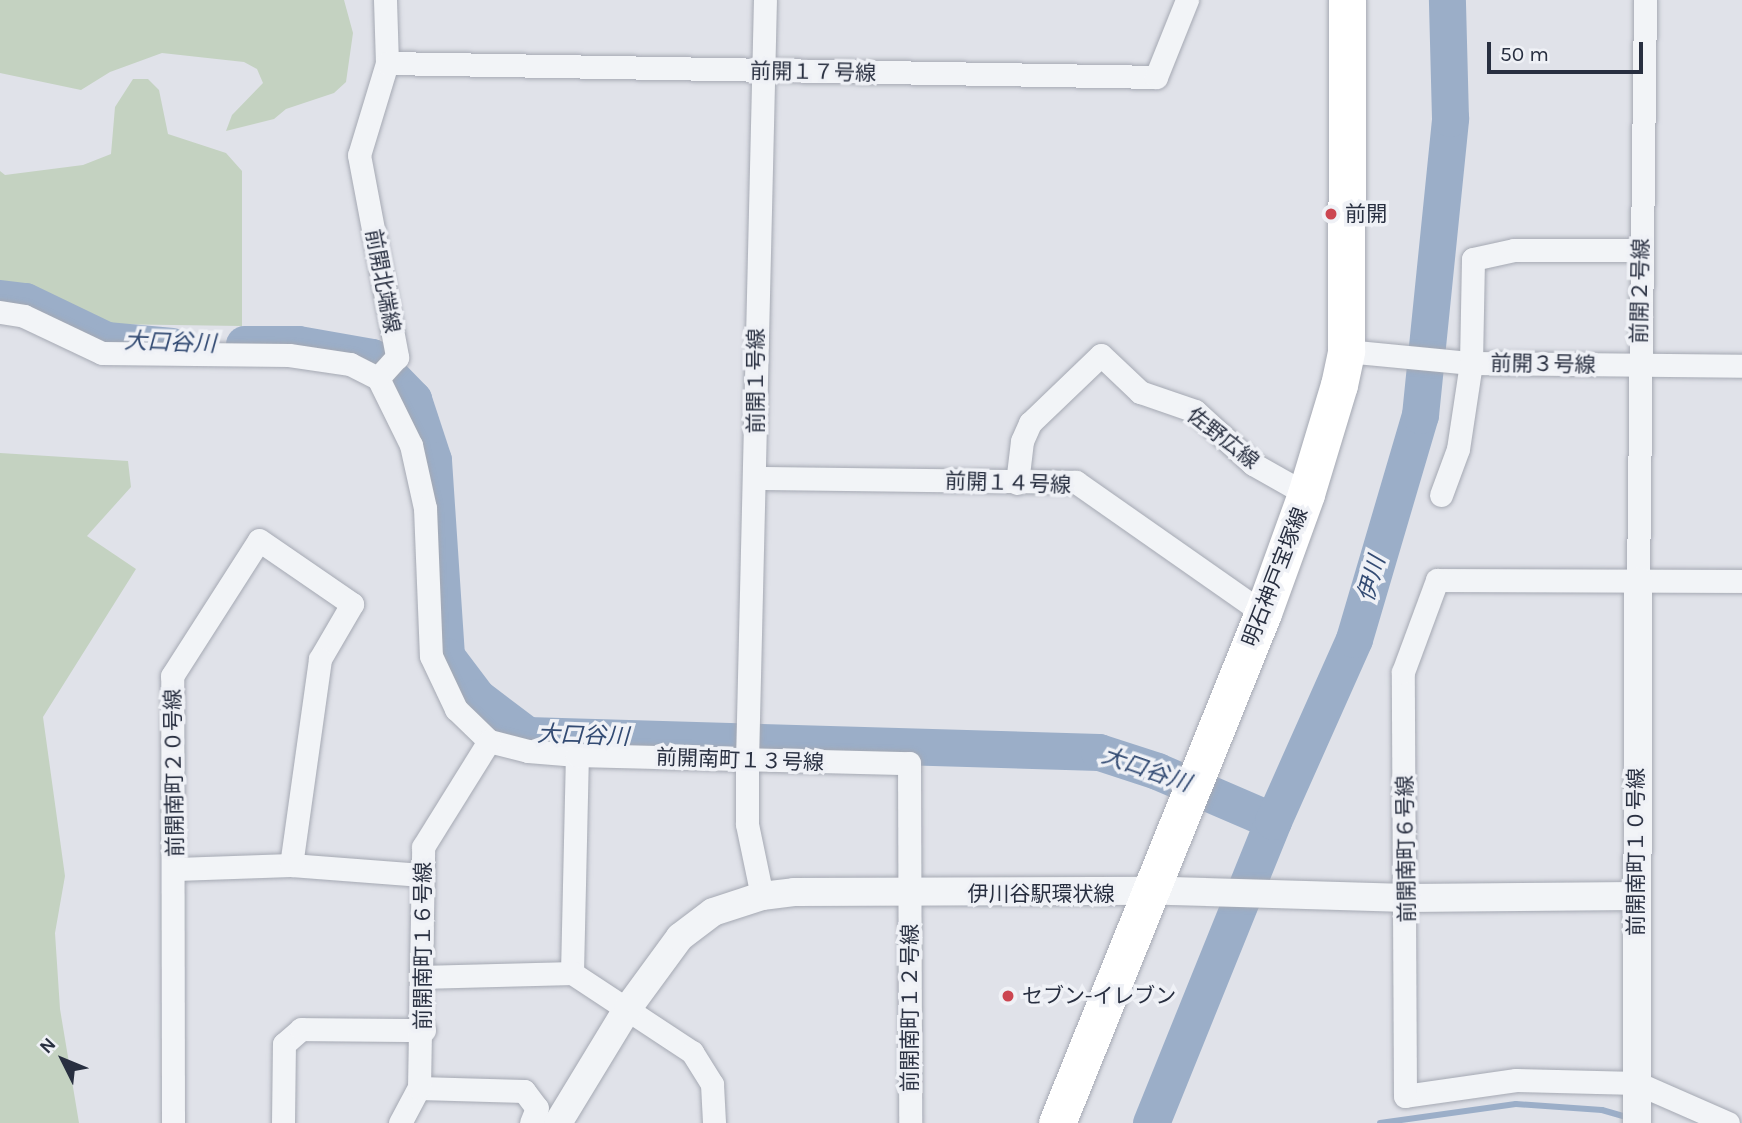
<!DOCTYPE html>
<html>
<head>
<meta charset="utf-8">
<style>
  body { margin:0 }
  #map { position:relative; width:1742px; height:1123px; overflow:hidden; background:#e0e2e9; font-family:Karla,"Noto Sans JP",sans-serif }
  div>[style] { position:absolute }
  .green>* { inset:0; background:#c4d2c1 }
  .stream>* { height:6px; margin:-3px; padding:0 3px; transform-origin:3px; border-radius:3px; background:#9baec8 }
  .river>* { height:37px; margin:-18.5px; padding:0 18.5px; transform-origin:18.5px; border-radius:18.5px; background:#9baec8 }
  .roads { filter:drop-shadow(0 0 2px #a5a9b3) drop-shadow(0 0 2px #a5a9b3) }
  .minor>* { height:23px; margin:-11.5px; padding:0 11.5px; transform-origin:11.5px; border-radius:11.5px; background:#f2f4f7 }
  .tertiary>* { height:28px; margin:-14px; padding:0 14px; transform-origin:14px; border-radius:14px; background:#f2f4f7 }
  .primary>* { height:37px; margin:-18.5px; padding:0 18.5px; transform-origin:18.5px; border-radius:18.5px; background:#fff }
  .dots>* { width:19px; height:19px; translate:-50% -50%; box-sizing:border-box; border:4px solid #eff1f6; border-radius:50% }
  span { translate:-50% -50%; white-space:nowrap; text-align:center; line-height:1.15; -webkit-text-stroke:7px #eff1f6; paint-order:stroke }
  .street-label { font-size:21px; color:#282f40 }
  .poi-label { font-size:21px; color:#282f40 }
  .left { translate:0 -50%; text-align:left }
  .water-label { font-size:23px; color:#334b73; font-style:italic }
  .north { position:absolute; left:28px; top:1025px; width:70px; height:70px; -webkit-text-stroke:5px #eff1f6; paint-order:stroke; rotate:313deg; font-size:19px; font-weight:700; line-height:28px; text-align:center; color:#282f40 }
  .north::after { content:''; display:block; margin:auto; width:24px; height:32px; background:#282f40; clip-path:polygon(50% 0,100% 100%,50% 72%,0 100%) }
  .scale { position:absolute; left:1487px; top:42px; width:156px; height:32px; box-sizing:border-box; border:4px solid #282f40; border-top:0; padding-left:9px; font-size:21px; line-height:24px; white-space:nowrap; color:#282f40; -webkit-text-stroke:5px #eff1f6; paint-order:stroke }
</style>
</head>
<body>
<div id="map">
  <div class="green">
    <i style="clip-path:polygon(0 0,344px 0,353px 33px,346px 82px,334px 93px,286px 109px,274px 119px,226px 131px,232px 115px,263px 83px,257px 69px,244px 62px,162px 53px,110px 72px,81px 90px,0 73px)"></i>
    <i style="clip-path:polygon(133px 79px,148px 79px,159px 90px,168px 134px,226px 153px,242px 171px,242px 326px,103px 324px,27px 286px,0 281px,0 171px,5px 175px,83px 165px,111px 154px,115px 107px)"></i>
    <i style="clip-path:polygon(0 453px,128px 461px,131px 487px,87px 536px,136px 569px,43px 717px,65px 876px,55px 933px,60px 1009px,79px 1123px,0 1123px)"></i>
  </div>
  <div class="stream">
    <i style="left:1380px;top:1123px;width:137px;rotate:-8deg"></i>
    <i style="left:1516px;top:1104px;width:86px;rotate:4deg"></i>
    <i style="left:1602px;top:1110px;width:29px;rotate:16deg"></i>
  </div>
  <div class="river">
    <i style="left:0;top:298px;width:25px;rotate:7deg"></i>
    <i style="left:25px;top:301px;width:90px;rotate:25.7deg"></i>
    <i style="left:106px;top:340px;width:66px;rotate:5.2deg"></i>
    <i style="left:244px;top:344px;width:54px"></i>
    <i style="left:298px;top:344px;width:75px;rotate:10deg"></i>
    <i style="left:372px;top:357px;width:59px;rotate:45.7deg"></i>
    <i style="left:413px;top:399px;width:64px;rotate:71.8deg"></i>
    <i style="left:433px;top:460px;width:196px;rotate:86.2deg"></i>
    <i style="left:446px;top:656px;width:51px;rotate:52.9deg"></i>
    <i style="left:477px;top:697px;width:63px;rotate:37.2deg"></i>
    <i style="left:527px;top:735px;width:572px;rotate:1.7deg"></i>
    <i style="left:1099px;top:752px;width:61px;rotate:18.1deg"></i>
    <i style="left:1157px;top:771px;width:126px;rotate:23.3deg"></i>
    <i style="left:1151px;top:1123px;width:326px;rotate:-68deg"></i>
    <i style="left:1273px;top:821px;width:199px;rotate:-66deg"></i>
    <i style="left:1354px;top:639px;width:234px;rotate:-73.6deg"></i>
    <i style="left:1420px;top:415px;width:299px;rotate:-84.2deg"></i>
    <i style="left:1450px;top:118px;width:118px;rotate:-91.5deg"></i>
  </div>
  <div class="roads">
    <div class="minor">
      <i style="left:385px;top:0;width:63px;rotate:88.2deg"></i>
      <i style="left:387px;top:63px;width:96px;rotate:106.9deg"></i>
      <i style="left:359px;top:155px;width:206px;rotate:79.3deg"></i>
      <i style="left:397px;top:357px;width:28px;rotate:132deg"></i>
      <i style="left:378px;top:378px;width:75px;rotate:63.8deg"></i>
      <i style="left:411px;top:445px;width:65px;rotate:77.5deg"></i>
      <i style="left:425px;top:508px;width:148px;rotate:87.7deg"></i>
      <i style="left:431px;top:656px;width:59px;rotate:64.7deg"></i>
      <i style="left:456px;top:709px;width:46px;rotate:44.1deg"></i>
      <i style="left:489px;top:741px;width:40px;rotate:14.4deg"></i>
      <i style="left:528px;top:751px;width:49px;rotate:4.7deg"></i>
      <i style="left:387px;top:63px;width:769px;rotate:1.04deg"></i>
      <i style="left:1156px;top:77px;width:83px;rotate:-68.1deg"></i>
      <i style="left:0;top:312px;width:24px;rotate:9deg"></i>
      <i style="left:24px;top:316px;width:86px;rotate:25.4deg"></i>
      <i style="left:102px;top:353px;width:187px;rotate:0.6deg"></i>
      <i style="left:289px;top:355px;width:62px;rotate:8.4deg"></i>
      <i style="left:350px;top:364px;width:31px;rotate:27deg"></i>
      <i style="left:1346px;top:351px;width:126px;rotate:5.5deg"></i>
      <i style="left:1471px;top:363px;width:271px;rotate:0.6deg"></i>
      <i style="left:756px;top:478px;width:320px;rotate:0.7deg"></i>
      <i style="left:1076px;top:482px;width:228px;rotate:35deg"></i>
      <i style="left:1017px;top:483px;width:42px;rotate:-83.2deg"></i>
      <i style="left:1022px;top:441px;width:20px;rotate:-66deg"></i>
      <i style="left:1030px;top:423px;width:98px;rotate:-43.8deg"></i>
      <i style="left:1101px;top:355px;width:54px;rotate:43.5deg"></i>
      <i style="left:1140px;top:392px;width:58px;rotate:19.1deg"></i>
      <i style="left:1195px;top:411px;width:79px;rotate:42.4deg"></i>
      <i style="left:1253px;top:464px;width:61px;rotate:29.5deg"></i>
      <i style="left:1441px;top:495px;width:49px;rotate:-69.7deg"></i>
      <i style="left:1458px;top:449px;width:87px;rotate:-81.4deg"></i>
      <i style="left:1471px;top:363px;width:104px;rotate:-88.9deg"></i>
      <i style="left:1473px;top:259px;width:42px;rotate:-12.4deg"></i>
      <i style="left:1514px;top:250px;width:126px"></i>
      <i style="left:1638px;top:581px;width:581px;rotate:-89.31deg"></i>
      <i style="left:176px;top:869px;width:115px;rotate:-2deg"></i>
      <i style="left:291px;top:865px;width:131px;rotate:4.4deg"></i>
      <i style="left:762px;top:896px;width:74px;rotate:-101.8deg"></i>
      <i style="left:747px;top:824px;width:62px;rotate:-90deg"></i>
      <i style="left:747px;top:762px;width:762px;rotate:-88.65deg"></i>
      <i style="left:572px;top:973px;width:218px;rotate:-88.7deg"></i>
      <i style="left:577px;top:755px;width:332px;rotate:1.4deg"></i>
      <i style="left:909px;top:763px;width:360px;rotate:89.8deg"></i>
      <i style="left:421px;top:977px;width:151px;rotate:-1.5deg"></i>
      <i style="left:572px;top:973px;width:144px;rotate:33.4deg"></i>
      <i style="left:692px;top:1052px;width:38px;rotate:58deg"></i>
      <i style="left:712px;top:1084px;width:39px;rotate:87deg"></i>
      <i style="left:419px;top:1088px;width:105px;rotate:1.6deg"></i>
      <i style="left:524px;top:1091px;width:21px;rotate:53deg"></i>
      <i style="left:537px;top:1108px;width:16px;rotate:112deg"></i>
      <i style="left:173px;top:1123px;width:447px;rotate:-90.1deg"></i>
      <i style="left:172px;top:676px;width:161px;rotate:-57.4deg"></i>
      <i style="left:259px;top:540px;width:113px;rotate:34.5deg"></i>
      <i style="left:352px;top:604px;width:64px;rotate:120.2deg"></i>
      <i style="left:320px;top:659px;width:208px;rotate:98deg"></i>
      <i style="left:283px;top:1123px;width:79px;rotate:-89.3deg"></i>
      <i style="left:284px;top:1044px;width:23px;rotate:-41deg"></i>
      <i style="left:301px;top:1029px;width:123px;rotate:0.5deg"></i>
      <i style="left:400px;top:1123px;width:40px;rotate:-62deg"></i>
      <i style="left:419px;top:1088px;width:241px;rotate:-89deg"></i>
      <i style="left:423px;top:847px;width:125px;rotate:-58.1deg"></i>
      <i style="left:1728px;top:1123px;width:99px;rotate:-156.3deg"></i>
      <i style="left:1637px;top:1083px;width:121px;rotate:-178.6deg"></i>
      <i style="left:1516px;top:1080px;width:112px;rotate:171.8deg"></i>
      <i style="left:1405px;top:1096px;width:424px;rotate:-90.3deg"></i>
      <i style="left:1403px;top:672px;width:98px;rotate:-69.7deg"></i>
      <i style="left:1437px;top:580px;width:305px;rotate:0.2deg"></i>
    </div>
    <div class="tertiary">
      <i style="left:558px;top:1123px;width:135px;rotate:-58.7deg"></i>
      <i style="left:628px;top:1008px;width:88px;rotate:-53.8deg"></i>
      <i style="left:680px;top:937px;width:41px;rotate:-37.1deg"></i>
      <i style="left:713px;top:912px;width:52px;rotate:-18.1deg"></i>
      <i style="left:762px;top:896px;width:32px;rotate:-7deg"></i>
      <i style="left:794px;top:892px;width:377px;rotate:-0.2deg"></i>
      <i style="left:1171px;top:891px;width:236px;rotate:1.7deg"></i>
      <i style="left:1407px;top:898px;width:228px;rotate:-0.5deg"></i>
      <i style="left:1637px;top:1123px;width:542px;rotate:-89.89deg"></i>
    </div>
    <div class="primary">
      <i style="left:1057px;top:1123px;width:550px;rotate:-68.01deg"></i>
      <i style="left:1263px;top:613px;width:127px;rotate:-70.1deg"></i>
      <i style="left:1306px;top:494px;width:114px;rotate:-73.2deg"></i>
      <i style="left:1339px;top:385px;width:35px;rotate:-78deg"></i>
      <i style="left:1346px;top:351px;width:351px;rotate:-89.8deg"></i>
    </div>
  </div>
  <div class="dots">
    <i style="left:1331px;top:214px;background:#cc4651"></i>
    <i style="left:1008px;top:996px;background:#cc4651"></i>
  </div>
  <div class="street-label">
    <span style="left:813px;top:72px;rotate:1deg">前開１７号線</span>
    <span style="left:383px;top:281px;rotate:79deg">前開北端線</span>
    <span style="left:1640px;top:291px;rotate:-89deg">前開２号線</span>
    <span style="left:1543px;top:364px;rotate:1deg">前開３号線</span>
    <span style="left:756px;top:381px;rotate:-90deg">前開１号線</span>
    <span style="left:1223px;top:438px;rotate:38deg">佐野広線</span>
    <span style="left:1008px;top:483px;rotate:2deg">前開１４号線</span>
    <span style="left:1275px;top:577px;rotate:-69deg">明石神戸宝塚線</span>
    <span style="left:740px;top:760px;rotate:2deg">前開南町１３号線</span>
    <span style="left:174px;top:773px;rotate:-91deg">前開南町２０号線</span>
    <span style="left:1406px;top:849px;rotate:-91deg">前開南町６号線</span>
    <span style="left:1636px;top:852px;rotate:-90deg">前開南町１０号線</span>
    <span style="left:1041px;top:894px">伊川谷駅環状線</span>
    <span style="left:423px;top:946px;rotate:-90deg">前開南町１６号線</span>
    <span style="left:910px;top:1008px;rotate:-90deg">前開南町１２号線</span>
  </div>
  <div class="poi-label">
    <span class="left" style="left:1345px;top:214px">前開</span>
    <span class="left" style="left:1022px;top:996px">セブン-イレブン</span>
  </div>
  <div class="water-label">
    <span style="left:170px;top:343px;rotate:2deg">大口谷川</span>
    <span style="left:1372px;top:579px;rotate:-74deg">伊川</span>
    <span style="left:583px;top:736px;rotate:2deg">大口谷川</span>
    <span style="left:1146px;top:770px;rotate:19deg">大口谷川</span>
  </div>
  <div class="north">N</div>
  <div class="scale">50 m</div>
</div>
</body>
</html>
